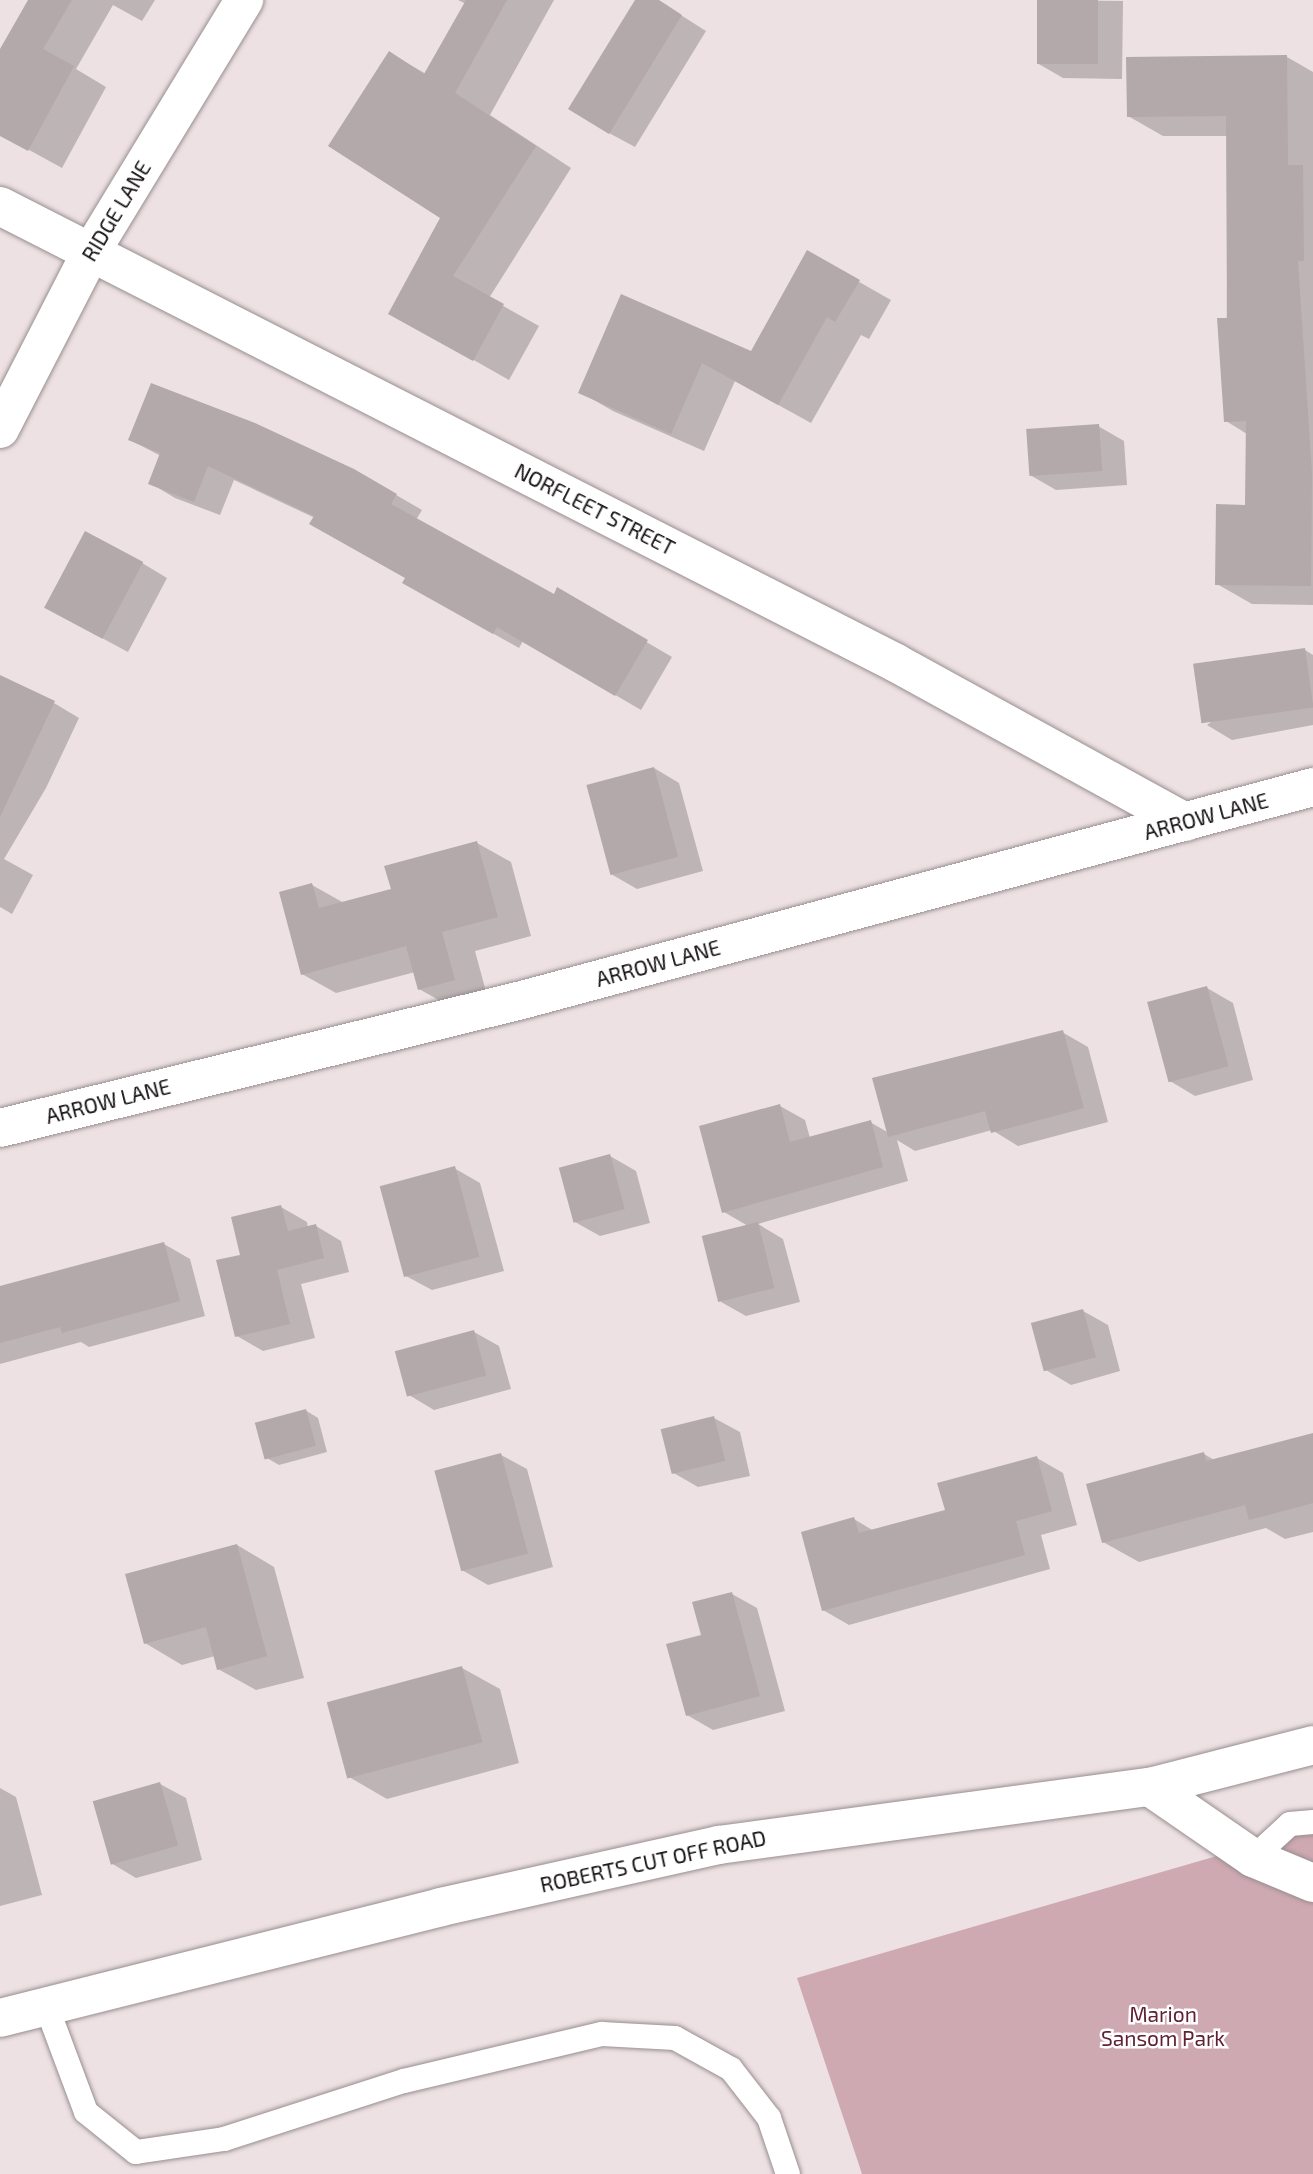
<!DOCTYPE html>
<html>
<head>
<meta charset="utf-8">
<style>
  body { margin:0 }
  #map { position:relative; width:1313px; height:2174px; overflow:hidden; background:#ede1e3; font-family:"Exo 2",sans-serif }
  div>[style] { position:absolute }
  .green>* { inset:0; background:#cea9b1 }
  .shadow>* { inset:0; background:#0003 }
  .building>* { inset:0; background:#b3a8aa; transform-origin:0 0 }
  .roads { filter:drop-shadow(0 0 2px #988e90) drop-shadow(0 0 2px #988e90) }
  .lane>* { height:24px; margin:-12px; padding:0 12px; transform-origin:12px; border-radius:12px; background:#fff }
  .street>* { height:38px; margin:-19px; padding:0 19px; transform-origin:19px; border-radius:19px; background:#fff }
  .secondary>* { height:38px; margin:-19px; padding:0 19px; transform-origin:19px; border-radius:19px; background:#fff }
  span { translate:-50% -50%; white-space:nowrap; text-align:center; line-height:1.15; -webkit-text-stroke:5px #fff; paint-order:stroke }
  .street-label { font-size:21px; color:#141011 }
  .park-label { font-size:21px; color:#602135 }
</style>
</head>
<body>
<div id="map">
  <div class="green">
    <i style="clip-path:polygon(1313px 1828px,1313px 2174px,862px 2174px,797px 1978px)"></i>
  </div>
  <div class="shadow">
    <i style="clip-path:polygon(30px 0,155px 0,142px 21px,113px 5px,76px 69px,106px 87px,62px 168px,0 134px,0 53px)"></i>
    <i style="clip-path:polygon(458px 0,554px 0,490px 115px,571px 168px,489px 298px,539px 326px,509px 380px,426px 333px,442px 218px,390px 53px,426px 74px,466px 4px)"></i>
    <i style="clip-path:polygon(637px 0,657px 0,706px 31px,635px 147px,609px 133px)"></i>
    <i style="clip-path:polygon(1038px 0,1123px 1px,1122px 79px,1063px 78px,1037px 63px)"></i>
    <i style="clip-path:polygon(1287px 57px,1313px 72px,1313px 605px,1252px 604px,1217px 584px,1246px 507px,1247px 434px,1226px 421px,1228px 136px,1163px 136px,1128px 116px)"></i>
    <i style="clip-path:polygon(808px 253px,891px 300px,869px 339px,861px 335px,811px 423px,735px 381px,704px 451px,613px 411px,580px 392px,622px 296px,752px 354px)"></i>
    <i style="clip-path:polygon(1098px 426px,1124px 441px,1127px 485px,1056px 490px,1030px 475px)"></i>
    <i style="clip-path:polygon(130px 440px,353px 470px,422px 510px,416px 520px,554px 596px,558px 590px,672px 657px,641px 710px,523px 641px,519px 648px,404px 583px,407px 578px,315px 518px,234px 480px,220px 515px,175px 498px,150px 483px,161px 456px)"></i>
    <i style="clip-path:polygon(142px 563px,167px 578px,128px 652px,72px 622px)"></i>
    <i style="clip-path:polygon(1305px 650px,1313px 655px,1313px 725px,1232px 740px,1207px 725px)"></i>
    <i style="clip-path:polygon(0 696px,54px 703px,79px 718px,46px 788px,4px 859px,33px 875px,12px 914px,0 907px)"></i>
    <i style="clip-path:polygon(654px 768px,679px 783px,703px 871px,637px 889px,611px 874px)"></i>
    <i style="clip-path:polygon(477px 843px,511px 862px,531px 936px,475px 951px,488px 999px,453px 1008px,419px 989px,415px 972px,336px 993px,302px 974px,312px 885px,344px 903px,393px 890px)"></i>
    <i style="clip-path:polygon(1207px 988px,1233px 1003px,1253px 1080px,1195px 1096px,1170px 1081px)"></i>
    <i style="clip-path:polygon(1062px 1032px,1088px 1047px,1108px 1122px,1018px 1146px,992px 1130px,915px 1151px,897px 1140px,908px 1181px,758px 1224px,783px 1239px,800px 1302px,746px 1316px,721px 1302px,748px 1226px,724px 1212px,780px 1106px,805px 1120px,810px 1138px,870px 1122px,889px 1133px)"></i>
    <i style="clip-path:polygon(610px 1156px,636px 1171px,650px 1223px,600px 1236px,575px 1222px)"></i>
    <i style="clip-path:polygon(454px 1168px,480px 1183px,504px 1271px,432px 1290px,406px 1276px)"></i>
    <i style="clip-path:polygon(281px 1207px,307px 1222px,308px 1228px,316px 1226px,341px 1241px,349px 1272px,301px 1284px,315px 1338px,263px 1351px,237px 1336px,242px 1256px)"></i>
    <i style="clip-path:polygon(164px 1244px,190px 1259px,205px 1316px,89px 1347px,81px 1342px,0 1364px,0 1288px)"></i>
    <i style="clip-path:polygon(1083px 1311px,1108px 1325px,1120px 1371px,1071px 1385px,1046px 1370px)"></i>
    <i style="clip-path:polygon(474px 1332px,499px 1346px,511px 1389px,434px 1410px,409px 1395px)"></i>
    <i style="clip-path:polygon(305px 1410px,318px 1418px,327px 1452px,279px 1465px,267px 1458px)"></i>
    <i style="clip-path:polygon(714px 1418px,740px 1432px,750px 1476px,698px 1487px,672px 1472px)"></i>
    <i style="clip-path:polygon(1313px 1435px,1313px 1532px,1285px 1539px,1266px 1528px,1139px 1562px,1103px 1542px,1204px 1454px,1216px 1461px)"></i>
    <i style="clip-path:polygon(501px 1455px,527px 1469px,553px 1567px,488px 1585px,462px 1570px)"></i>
    <i style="clip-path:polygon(1037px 1458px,1063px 1473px,1077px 1525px,1041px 1535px,1050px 1569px,849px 1625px,823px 1610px,854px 1519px,874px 1531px,947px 1511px)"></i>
    <i style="clip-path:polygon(237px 1545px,274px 1567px,304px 1678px,256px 1690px,218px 1669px,215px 1656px,182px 1665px,145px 1643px)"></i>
    <i style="clip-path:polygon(732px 1594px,757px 1608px,785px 1711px,713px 1730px,687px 1715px)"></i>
    <i style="clip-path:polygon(462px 1668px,500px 1689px,519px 1763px,387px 1799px,349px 1777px)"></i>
    <i style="clip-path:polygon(160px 1784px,186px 1798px,202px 1860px,136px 1878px,111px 1863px)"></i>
    <i style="clip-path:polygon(0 1788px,16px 1797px,42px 1895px,0 1906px)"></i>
  </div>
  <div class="building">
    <i style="clip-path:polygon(28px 0,72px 0,43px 49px,74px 66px,28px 151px,0 136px,0 49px)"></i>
    <i style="clip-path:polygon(466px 0,507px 0,455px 93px,536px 146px,453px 276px,504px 304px,473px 361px,388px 314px,440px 218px,328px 146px,389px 51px,424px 74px)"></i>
    <i style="clip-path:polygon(635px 0,659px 0,682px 15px,609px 134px,568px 109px)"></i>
    <i style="left:1037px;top:0;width:61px;height:64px"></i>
    <i style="clip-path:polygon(1287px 55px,1288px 165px,1303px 165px,1304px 261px,1298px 261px,1312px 474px,1311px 586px,1215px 585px,1216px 504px,1245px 505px,1246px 421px,1224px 422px,1217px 318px,1227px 318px,1226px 116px,1127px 117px,1126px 57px)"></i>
    <i style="clip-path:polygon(807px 250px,860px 280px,835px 322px,827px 317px,778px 405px,702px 363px,671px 434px,578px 393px,621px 294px,751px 351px)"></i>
    <i style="clip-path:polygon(151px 383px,255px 423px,354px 469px,397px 494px,391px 504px,554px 594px,557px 587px,648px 640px,615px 696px,497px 627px,493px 634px,402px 583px,405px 578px,309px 524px,314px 516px,208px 466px,194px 502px,148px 484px,160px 453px,128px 440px)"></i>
    <i style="left:1099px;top:424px;width:47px;height:73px;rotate:86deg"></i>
    <i style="left:85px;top:531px;width:66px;height:87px;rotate:28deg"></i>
    <i style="left:1305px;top:648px;width:60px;height:113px;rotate:82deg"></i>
    <i style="clip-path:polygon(0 675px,55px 701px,0 817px)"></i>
    <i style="left:654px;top:767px;width:93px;height:70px;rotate:75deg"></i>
    <i style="clip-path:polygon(477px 841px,498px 917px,442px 932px,455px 980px,418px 990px,406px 946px,301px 975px,279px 892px,312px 883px,319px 908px,391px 889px,384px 866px)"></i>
    <i style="left:1207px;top:986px;width:83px;height:62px;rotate:75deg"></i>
    <i style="clip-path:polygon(1063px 1030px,1084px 1108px,991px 1133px,985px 1111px,888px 1137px,872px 1078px)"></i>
    <i style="clip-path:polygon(780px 1104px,790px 1142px,871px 1120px,883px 1167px,722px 1213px,699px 1126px)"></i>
    <i style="left:610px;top:1154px;width:57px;height:53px;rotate:75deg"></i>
    <i style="left:455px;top:1166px;width:94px;height:78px;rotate:75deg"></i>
    <i style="clip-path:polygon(281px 1205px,288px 1231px,316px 1224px,324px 1258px,277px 1270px,290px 1324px,235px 1337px,216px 1260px,240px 1255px,231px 1217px)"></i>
    <i style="left:758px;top:1222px;width:68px;height:58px;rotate:76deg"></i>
    <i style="clip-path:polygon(164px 1242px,180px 1301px,62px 1333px,60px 1327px,0 1343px,0 1286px)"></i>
    <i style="left:1083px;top:1309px;width:50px;height:54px;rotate:75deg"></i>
    <i style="left:474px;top:1330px;width:47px;height:82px;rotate:75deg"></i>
    <i style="left:306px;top:1409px;width:38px;height:53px;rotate:75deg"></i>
    <i style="left:714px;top:1416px;width:46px;height:55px;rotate:76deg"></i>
    <i style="clip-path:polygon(1313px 1433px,1313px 1503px,1249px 1520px,1245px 1505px,1102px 1543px,1086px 1484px,1204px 1452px,1206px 1461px)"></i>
    <i style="left:501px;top:1453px;width:104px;height:69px;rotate:75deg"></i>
    <i style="clip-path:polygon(1037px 1456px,1052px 1511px,1016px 1521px,1025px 1555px,822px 1611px,801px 1532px,854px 1517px,859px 1533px,945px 1510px,937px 1483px)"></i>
    <i style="clip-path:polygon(237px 1544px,267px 1656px,217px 1670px,206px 1627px,144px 1644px,125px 1574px)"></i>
    <i style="clip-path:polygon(732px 1592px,760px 1696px,686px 1716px,666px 1644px,701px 1635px,692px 1602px)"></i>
    <i style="left:462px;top:1666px;width:79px;height:140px;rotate:75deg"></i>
    <i style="left:160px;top:1782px;width:66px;height:70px;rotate:74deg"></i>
  </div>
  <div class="roads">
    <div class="lane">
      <i style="left:1253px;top:1858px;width:50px;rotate:-42.6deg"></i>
      <i style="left:1290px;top:1824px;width:23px;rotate:-5deg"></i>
      <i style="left:46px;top:2005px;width:114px;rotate:69.5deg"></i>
      <i style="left:86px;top:2112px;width:64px;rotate:38.7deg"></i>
      <i style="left:136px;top:2152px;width:89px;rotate:-8.4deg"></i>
      <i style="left:224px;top:2139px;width:189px;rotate:-17.9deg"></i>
      <i style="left:404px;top:2081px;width:204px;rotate:-13.4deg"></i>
      <i style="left:602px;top:2034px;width:73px;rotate:3.1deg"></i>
      <i style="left:675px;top:2038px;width:64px;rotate:29deg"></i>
      <i style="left:731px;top:2069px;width:62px;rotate:52.2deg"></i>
      <i style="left:769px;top:2118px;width:59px;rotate:71.3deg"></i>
    </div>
    <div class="street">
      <i style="left:0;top:206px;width:1006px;rotate:27.02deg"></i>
      <i style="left:896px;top:663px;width:330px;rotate:28.8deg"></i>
      <i style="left:0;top:429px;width:199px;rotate:-62.8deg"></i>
      <i style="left:91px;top:252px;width:295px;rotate:-58.7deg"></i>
      <i style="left:0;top:1128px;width:537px;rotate:-13.78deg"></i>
      <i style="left:522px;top:1000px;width:819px;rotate:-15.07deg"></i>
    </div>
    <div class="secondary">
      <i style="left:1150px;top:1787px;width:125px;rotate:34.6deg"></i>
      <i style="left:1253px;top:1858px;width:65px;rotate:22.6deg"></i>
      <i style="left:0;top:2018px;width:455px;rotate:-14.1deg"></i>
      <i style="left:441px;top:1907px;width:285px;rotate:-12.6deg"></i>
      <i style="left:719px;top:1845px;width:435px;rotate:-7.7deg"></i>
      <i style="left:1150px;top:1787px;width:168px;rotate:-14.4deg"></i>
    </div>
  </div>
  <div class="street-label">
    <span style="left:116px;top:211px;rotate:-59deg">RIDGE LANE</span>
    <span style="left:595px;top:509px;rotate:27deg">NORFLEET STREET</span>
    <span style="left:1206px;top:816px;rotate:-15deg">ARROW LANE</span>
    <span style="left:658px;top:963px;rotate:-15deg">ARROW LANE</span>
    <span style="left:108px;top:1101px;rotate:-14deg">ARROW LANE</span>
    <span style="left:653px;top:1861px;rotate:-12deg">ROBERTS CUT OFF ROAD</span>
  </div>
  <div class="park-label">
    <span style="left:1163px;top:2026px">Marion<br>Sansom Park</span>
  </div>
</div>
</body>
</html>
